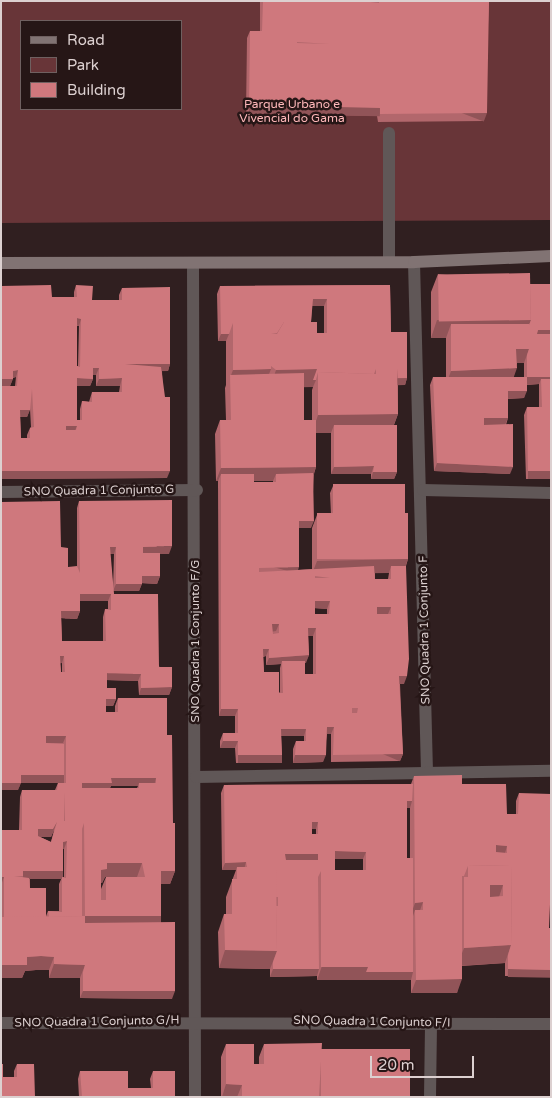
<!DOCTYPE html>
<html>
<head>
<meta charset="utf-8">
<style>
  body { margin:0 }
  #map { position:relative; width:552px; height:1098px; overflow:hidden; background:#301f20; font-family:"Varela Round",sans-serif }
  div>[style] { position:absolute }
  .green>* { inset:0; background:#683538 }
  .street>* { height:12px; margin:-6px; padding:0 6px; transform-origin:6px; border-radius:6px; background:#605757 }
  .secondary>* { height:12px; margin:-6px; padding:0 6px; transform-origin:6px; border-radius:6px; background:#817373 }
  .wall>* { inset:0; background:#b2676c }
  .shaded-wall>* { inset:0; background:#915458; transform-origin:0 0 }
  .building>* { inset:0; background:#cf787d; transform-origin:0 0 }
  span { translate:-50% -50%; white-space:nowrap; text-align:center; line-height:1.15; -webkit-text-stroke:5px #261616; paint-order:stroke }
  .park-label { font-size:12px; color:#feb7b9 }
  .street-label { font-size:12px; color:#dcd0d0 }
  .frame { position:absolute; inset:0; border:2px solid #dcd0d0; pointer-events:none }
  .legend { position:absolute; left:20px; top:20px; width:162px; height:90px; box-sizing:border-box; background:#261616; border:1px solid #6f6060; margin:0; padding:6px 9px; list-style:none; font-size:15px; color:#dcd0d0 }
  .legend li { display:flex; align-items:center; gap:10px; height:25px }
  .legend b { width:25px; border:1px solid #6f6060 }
  .scale { position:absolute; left:370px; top:1056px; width:104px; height:22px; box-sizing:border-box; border:2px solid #dcd0d0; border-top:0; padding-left:6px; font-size:15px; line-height:18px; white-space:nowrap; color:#dcd0d0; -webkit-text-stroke:4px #261616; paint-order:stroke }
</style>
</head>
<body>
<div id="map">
  <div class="green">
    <i style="clip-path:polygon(evenodd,1px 1px,551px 1px,551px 220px,1px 223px,1px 1px,21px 21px,181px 21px,181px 109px,21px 109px,21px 21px)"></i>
  </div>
  <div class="street">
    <i style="left:389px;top:259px;width:126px;rotate:-90deg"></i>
    <i style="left:414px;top:262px;width:509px;rotate:88.54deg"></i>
    <i style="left:193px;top:263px;width:834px;rotate:89.86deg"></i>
    <i style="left:423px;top:490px;width:128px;rotate:1.3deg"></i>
    <i style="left:1px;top:492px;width:196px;rotate:-0.6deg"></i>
    <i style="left:196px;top:777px;width:355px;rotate:-1deg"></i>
    <i style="left:1px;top:1023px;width:550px;rotate:0.1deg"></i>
    <i style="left:430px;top:1097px;width:74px;rotate:-89.2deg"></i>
  </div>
  <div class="secondary">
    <i style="left:1px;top:263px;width:413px;rotate:-0.1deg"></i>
    <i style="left:414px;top:262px;width:137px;rotate:-2.5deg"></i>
  </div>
  <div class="wall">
    <i style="clip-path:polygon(260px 1px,489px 1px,484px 121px,378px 122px,377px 116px,246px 113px,247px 38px,250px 31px,260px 31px)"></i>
    <i style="clip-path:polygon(evenodd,438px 274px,530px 284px,551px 284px,551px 479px,526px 479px,524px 415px,527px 407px,539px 407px,539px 384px,527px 385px,524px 398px,508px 399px,508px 418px,506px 425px,510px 474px,434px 471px,430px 385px,433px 377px,446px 377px,446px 338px,431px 338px,431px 292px,438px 274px,517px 363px,524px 362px,524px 377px,513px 377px,517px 363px)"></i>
    <i style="clip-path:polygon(evenodd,76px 285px,92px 300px,119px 300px,119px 295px,122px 288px,170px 364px,168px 371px,162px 371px,167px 478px,1px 479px,15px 386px,16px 377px,13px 378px,10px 386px,1px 386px,52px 297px,74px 297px,74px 292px,76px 285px,77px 326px,79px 326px,78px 366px,77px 366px,77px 326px,76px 285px,93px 375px,96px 375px,96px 386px,120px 386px,119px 392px,92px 392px,89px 402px,82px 401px,80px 409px,80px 420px,77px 420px,77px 386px,90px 386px,93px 379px,93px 375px,76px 285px,30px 409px,31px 427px,30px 428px,27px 435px,27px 438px,21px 438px,20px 417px,27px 417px,30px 409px)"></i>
    <i style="clip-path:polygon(evenodd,390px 285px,391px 332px,407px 378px,405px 385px,398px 385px,398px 414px,394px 425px,397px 472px,394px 479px,371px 479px,371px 474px,331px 474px,331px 433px,316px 433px,316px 467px,314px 474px,311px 528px,299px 528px,298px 570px,312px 569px,312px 528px,317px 515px,331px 514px,330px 493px,333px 486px,405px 513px,408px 559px,406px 566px,404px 684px,400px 684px,403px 754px,400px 761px,331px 762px,331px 734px,327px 734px,323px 762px,293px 763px,293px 749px,296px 741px,304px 741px,304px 736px,281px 736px,282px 755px,279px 763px,236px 763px,235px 748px,220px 748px,220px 741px,223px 733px,235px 733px,235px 716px,219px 716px,218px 481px,216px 481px,215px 434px,220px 420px,226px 420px,225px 388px,226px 385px,226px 341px,218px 341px,217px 294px,220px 286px,390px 285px,312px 306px,324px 306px,324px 333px,317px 333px,311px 322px,312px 306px,390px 285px,304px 387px,313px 387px,312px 390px,312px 420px,304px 420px,304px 387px,390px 285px,254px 481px,273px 481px,273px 482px,254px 482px,254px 481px,390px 285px,375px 573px,389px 573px,388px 579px,375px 579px,375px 573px,390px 285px,315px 608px,327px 609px,327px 614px,315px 614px,315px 608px,390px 285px,308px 636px,313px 636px,313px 674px,305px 674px,305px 663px,309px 655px,308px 636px,390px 285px,266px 656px,266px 665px,281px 664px,280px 668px,280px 693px,264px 672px,263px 657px,266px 656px)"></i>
    <i style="clip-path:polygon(evenodd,79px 501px,169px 554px,160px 554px,160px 576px,157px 584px,142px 583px,139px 591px,113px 591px,114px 594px,172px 687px,169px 695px,139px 695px,138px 681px,107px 680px,107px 688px,116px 699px,113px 706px,106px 706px,106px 712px,115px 712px,115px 706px,118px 698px,167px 735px,175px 871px,170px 884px,161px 884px,161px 916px,159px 922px,172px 999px,80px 998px,80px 978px,49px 978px,49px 970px,36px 970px,25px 971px,22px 978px,1px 978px,1px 830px,19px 830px,20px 797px,22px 790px,55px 790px,58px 783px,64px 783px,64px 771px,61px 782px,21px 782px,18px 790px,61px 547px,68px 567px,77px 567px,77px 508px,79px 501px,110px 554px,114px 554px,113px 589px,110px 554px,79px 501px,80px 601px,108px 601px,108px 609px,105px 609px,103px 617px,103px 641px,62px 641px,61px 618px,77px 619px,80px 611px,80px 601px,79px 501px,60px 663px,62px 663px,62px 672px,61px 672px,60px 663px,79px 501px,111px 786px,138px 786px,137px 788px,110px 788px,111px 786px,79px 501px,54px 830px,51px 842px,40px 837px,51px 837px,54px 830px,79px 501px,63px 849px,64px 849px,64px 877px,62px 877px,59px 884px,59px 911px,48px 911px,46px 916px,30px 888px,30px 879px,60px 879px,63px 871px,63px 849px,79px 501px,105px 877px,137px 877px,106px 877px,101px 889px,101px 883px,102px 883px,105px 877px)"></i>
    <i style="clip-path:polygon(evenodd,414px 776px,462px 784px,507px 814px,516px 814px,516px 801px,519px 793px,549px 928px,551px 928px,551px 977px,505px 976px,505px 963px,462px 966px,457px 993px,411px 993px,411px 980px,317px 980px,317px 976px,270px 977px,270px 969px,219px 968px,218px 932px,224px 914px,226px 914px,226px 897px,236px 870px,222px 870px,221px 793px,224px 785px,411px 784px,414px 776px,407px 808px,410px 808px,410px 858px,407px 858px,407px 808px,414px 776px,312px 829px,316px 829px,316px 834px,312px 834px,312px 829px,414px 776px,335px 859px,363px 859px,363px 870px,335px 871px,335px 859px)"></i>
    <i style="clip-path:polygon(226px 1044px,254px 1064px,259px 1064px,259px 1057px,264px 1044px,321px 1049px,409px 1097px,221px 1097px,221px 1057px)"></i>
    <i style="clip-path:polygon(17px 1064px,35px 1097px,14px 1077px,14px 1071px)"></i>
    <i style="clip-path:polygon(80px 1071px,128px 1088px,151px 1088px,150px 1079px,153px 1071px,175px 1097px,79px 1097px,78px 1079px)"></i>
  </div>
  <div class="shaded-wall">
    <i style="left:249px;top:105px;width:131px;height:9px;rotate:1deg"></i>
    <i style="left:487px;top:113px;width:9px;height:107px;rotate:111deg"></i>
    <i style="clip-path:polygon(313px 299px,327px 299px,324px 306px,310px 306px)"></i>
    <i style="clip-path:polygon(77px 318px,81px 319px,79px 326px,74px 325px)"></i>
    <i style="clip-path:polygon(437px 320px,531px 320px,524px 338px,451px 324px,446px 338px,431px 338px)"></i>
    <i style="clip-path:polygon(538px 330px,551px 330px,551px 338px,535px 338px)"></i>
    <i style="clip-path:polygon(221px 334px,229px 334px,226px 341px,218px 341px)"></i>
    <i style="clip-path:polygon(516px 349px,529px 349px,524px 363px,512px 363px)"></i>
    <i style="clip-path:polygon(125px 364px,170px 364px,168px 371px,122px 372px)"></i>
    <i style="clip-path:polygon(93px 368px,99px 368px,96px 375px,91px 375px)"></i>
    <i style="clip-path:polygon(517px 368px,512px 382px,446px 385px,451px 371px)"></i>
    <i style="clip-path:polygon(271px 369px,264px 387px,230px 378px,233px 370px)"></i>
    <i style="clip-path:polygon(317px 369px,316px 380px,313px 387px,270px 388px,276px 370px)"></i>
    <i style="clip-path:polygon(18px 370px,16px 377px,10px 378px,13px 371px)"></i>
    <i style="clip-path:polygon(527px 377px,551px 377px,551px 384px,541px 379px,539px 384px,524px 385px)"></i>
    <i style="clip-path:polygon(77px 378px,93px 379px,90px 386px,74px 386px)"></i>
    <i style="clip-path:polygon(122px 378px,120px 386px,96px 386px,99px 379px)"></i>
    <i style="clip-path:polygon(407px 378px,405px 385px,371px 386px,374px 379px)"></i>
    <i style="clip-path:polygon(1px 379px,13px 379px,10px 386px,1px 386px)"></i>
    <i style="clip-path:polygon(508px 391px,527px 391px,524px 398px,505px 399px)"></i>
    <i style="clip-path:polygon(20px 410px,30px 410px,27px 417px,17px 417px)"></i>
    <i style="clip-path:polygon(398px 414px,391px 432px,334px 425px,331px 433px,312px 433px,318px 415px)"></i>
    <i style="clip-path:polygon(484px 418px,508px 418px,505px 425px,481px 426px)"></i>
    <i style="clip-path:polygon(66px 426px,77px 426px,74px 433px,64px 434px)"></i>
    <i style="clip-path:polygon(437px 463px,513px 467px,510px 474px,434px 471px)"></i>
    <i style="clip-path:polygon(374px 466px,371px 474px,331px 474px,334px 467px)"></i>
    <i style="clip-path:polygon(316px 467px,311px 481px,276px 474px,273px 481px,221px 481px,221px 474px,218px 481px,216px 481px,221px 468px)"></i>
    <i style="clip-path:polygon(1px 471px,170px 471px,167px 478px,1px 479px)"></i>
    <i style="left:528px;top:471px;width:23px;height:8px"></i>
    <i style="clip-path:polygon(373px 472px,397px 472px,394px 479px,371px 479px)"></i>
    <i style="clip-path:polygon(299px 521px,314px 521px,311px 528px,296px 528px)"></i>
    <i style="clip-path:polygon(172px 546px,169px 554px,140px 554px,143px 547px)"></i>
    <i style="clip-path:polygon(110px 547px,116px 547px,114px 554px,107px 554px)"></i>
    <i style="clip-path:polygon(408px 559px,403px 573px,391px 566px,389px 573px,312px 574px,317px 561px)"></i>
    <i style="left:299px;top:567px;width:7px;height:40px;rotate:106deg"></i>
    <i style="clip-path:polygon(142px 576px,160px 576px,157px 584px,139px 583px)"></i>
    <i style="clip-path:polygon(116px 584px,142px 584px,139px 591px,113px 591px)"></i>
    <i style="clip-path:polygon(80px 594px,111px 594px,108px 601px,77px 601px)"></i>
    <i style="clip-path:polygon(315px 601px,330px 601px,327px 609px,312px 608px)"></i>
    <i style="clip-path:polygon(377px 607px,391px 607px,388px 614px,374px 614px)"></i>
    <i style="clip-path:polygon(61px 611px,80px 611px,77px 619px,59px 618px)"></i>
    <i style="clip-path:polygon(272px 624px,279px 624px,276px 631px,270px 632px)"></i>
    <i style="clip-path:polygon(308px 628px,316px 628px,313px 636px,305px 636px)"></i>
    <i style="clip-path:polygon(263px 649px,269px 649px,266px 656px,260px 657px)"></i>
    <i style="clip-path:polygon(309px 655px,306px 663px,282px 664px,282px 661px,281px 664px,266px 665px,269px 658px)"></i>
    <i style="clip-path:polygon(60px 656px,64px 656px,62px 663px,58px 664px)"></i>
    <i style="clip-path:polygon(107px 673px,141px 674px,138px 681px,104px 680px)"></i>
    <i style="clip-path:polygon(399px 676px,407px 676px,404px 684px,397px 684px)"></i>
    <i style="clip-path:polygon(172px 687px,169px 695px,139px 695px,141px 688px)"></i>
    <i style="clip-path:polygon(106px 699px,116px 699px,113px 706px,103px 706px)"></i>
    <i style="clip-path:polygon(221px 709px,238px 709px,235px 716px,219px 716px)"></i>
    <i style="clip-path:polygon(327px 727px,334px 727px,331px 734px,325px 734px)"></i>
    <i style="clip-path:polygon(281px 729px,306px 729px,304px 736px,279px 736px)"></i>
    <i style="clip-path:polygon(46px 736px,66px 736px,63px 743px,43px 743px)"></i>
    <i style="clip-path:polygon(223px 741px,238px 741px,235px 748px,220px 748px)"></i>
    <i style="left:403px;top:754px;width:8px;height:70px;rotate:113deg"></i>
    <i style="left:238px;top:755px;width:44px;height:8px"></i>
    <i style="clip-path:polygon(295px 755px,326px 755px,323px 762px,293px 763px)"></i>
    <i style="left:21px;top:775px;width:43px;height:8px"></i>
    <i style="clip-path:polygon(111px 778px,156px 778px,154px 786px,139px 783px,138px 786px,111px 786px,109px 790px,79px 791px,82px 783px)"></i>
    <i style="clip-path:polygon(1px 783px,21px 783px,18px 790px,1px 790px)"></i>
    <i style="clip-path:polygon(407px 801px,412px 801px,410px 808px,404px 808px)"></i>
    <i style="clip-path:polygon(57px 822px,51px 837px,35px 837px,38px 829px)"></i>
    <i style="clip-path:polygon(312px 822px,318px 822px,316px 829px,309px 829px)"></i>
    <i style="clip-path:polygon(67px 841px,64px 849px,60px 849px,63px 842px)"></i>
    <i style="clip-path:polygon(496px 845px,507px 846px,505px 853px,494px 853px)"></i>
    <i style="clip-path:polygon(335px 851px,366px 852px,363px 859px,333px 859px)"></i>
    <i style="left:285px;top:854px;width:33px;height:7px"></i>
    <i style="clip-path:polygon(246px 862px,244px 870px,237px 867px,236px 870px,222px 870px,225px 863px)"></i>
    <i style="clip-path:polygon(107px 863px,142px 863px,137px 877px,105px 877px,102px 883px,96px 883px,101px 870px)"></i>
    <i style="left:23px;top:871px;width:40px;height:8px"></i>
    <i style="clip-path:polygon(161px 871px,175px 871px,170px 884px,156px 884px)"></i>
    <i style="clip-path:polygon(1px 877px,4px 877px,1px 885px)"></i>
    <i style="clip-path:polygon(490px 885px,503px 885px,497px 903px,483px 903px)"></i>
    <i style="clip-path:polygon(423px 902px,418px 916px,415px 910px,413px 916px,410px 917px,415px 903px)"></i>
    <i style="left:85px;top:916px;width:76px;height:14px"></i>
    <i style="clip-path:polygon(511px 945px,505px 963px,457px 966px,464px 948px)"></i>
    <i style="clip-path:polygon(225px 950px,277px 951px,270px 969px,219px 968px)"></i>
    <i style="clip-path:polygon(41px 956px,54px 957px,49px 970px,36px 970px,25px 971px,22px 978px,1px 978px,1px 965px,27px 957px)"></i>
    <i style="clip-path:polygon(54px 964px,85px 965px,80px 978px,49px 978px)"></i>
    <i style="clip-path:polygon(322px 966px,368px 967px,413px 972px,411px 980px,317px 980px)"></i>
    <i style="clip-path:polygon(273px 969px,319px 969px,317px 976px,270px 977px)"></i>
    <i style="left:508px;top:969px;width:43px;height:8px;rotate:1deg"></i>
    <i style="clip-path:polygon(462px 979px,457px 993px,411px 993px,416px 980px)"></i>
    <i style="clip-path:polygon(83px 991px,175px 991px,172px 999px,80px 998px)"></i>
    <i style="clip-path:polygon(226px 1084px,242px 1085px,237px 1097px,222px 1097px)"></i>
  </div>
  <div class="building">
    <i style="clip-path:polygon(evenodd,263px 1px,362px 1px,379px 3px,379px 1px,489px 1px,487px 113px,380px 114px,380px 108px,249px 105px,250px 31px,262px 31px,263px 1px,297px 42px,330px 44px,297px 43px,297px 42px)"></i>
    <i style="left:530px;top:273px;width:47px;height:92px;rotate:89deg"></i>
    <i style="clip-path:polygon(530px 284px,551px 284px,551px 330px,538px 330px,537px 334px,551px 334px,551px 377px,527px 377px,527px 355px,529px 349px,529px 325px,531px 320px)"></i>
    <i style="clip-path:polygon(evenodd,51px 285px,52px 297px,77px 297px,76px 285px,93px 286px,92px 300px,122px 300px,122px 288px,170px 287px,170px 364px,125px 364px,161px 367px,165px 397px,170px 397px,170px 471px,1px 471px,1px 386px,17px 386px,18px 370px,13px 371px,13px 379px,1px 379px,1px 286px,51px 285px,77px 318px,81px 319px,80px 367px,77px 366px,77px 318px,51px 285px,93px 368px,99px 368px,99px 379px,122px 378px,122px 392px,92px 392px,92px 402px,82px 401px,82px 420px,77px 420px,77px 378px,93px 379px,93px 368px,51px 285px,32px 389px,34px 427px,30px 428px,30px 438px,21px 438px,20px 410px,30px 410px,32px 389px,51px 285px,66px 426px,77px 426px,76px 430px,66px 430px,66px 426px)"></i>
    <i style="clip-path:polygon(390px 285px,391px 332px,407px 332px,407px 378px,398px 378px,397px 369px,376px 369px,374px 374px,318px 372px,316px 380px,313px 380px,317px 369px,317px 333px,327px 333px,327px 299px,313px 299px,311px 322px,284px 322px,277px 333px,271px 334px,271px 323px,233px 323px,229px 334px,221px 334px,220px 286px)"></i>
    <i style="clip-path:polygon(284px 322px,317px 322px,317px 369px,276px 370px,271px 366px,271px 369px,233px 370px,233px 323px,271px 323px,271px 334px,277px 334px)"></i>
    <i style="clip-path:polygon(451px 324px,529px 324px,529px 349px,516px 349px,517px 368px,451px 371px)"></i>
    <i style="clip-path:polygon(376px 369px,397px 369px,398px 414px,318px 415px,318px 372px,376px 374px)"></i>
    <i style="clip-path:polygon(304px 373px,304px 420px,316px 420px,316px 467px,221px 468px,220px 420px,231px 420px,230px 375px)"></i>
    <i style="clip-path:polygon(433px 377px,527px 377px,527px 391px,508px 391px,508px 418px,484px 418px,484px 425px,513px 424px,513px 467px,437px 463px)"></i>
    <i style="clip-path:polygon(541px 379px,551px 379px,551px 471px,528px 471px,527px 407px,542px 407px)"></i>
    <i style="clip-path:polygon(334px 425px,397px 425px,397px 472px,373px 472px,374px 466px,334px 467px)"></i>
    <i style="clip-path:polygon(evenodd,313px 473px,314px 521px,299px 521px,299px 567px,259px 568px,259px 572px,374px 566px,375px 579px,391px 579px,391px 566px,406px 566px,409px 659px,407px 676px,399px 676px,403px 754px,333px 755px,334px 727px,327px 727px,326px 755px,295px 755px,296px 741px,306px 741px,306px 729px,281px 729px,282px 755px,238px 755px,238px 741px,223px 741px,223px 733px,238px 733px,238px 709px,221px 709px,221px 474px,254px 474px,254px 482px,276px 482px,276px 474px,313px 473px,315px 576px,330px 578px,315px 578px,315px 576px,313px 473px,315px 601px,330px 601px,329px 614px,315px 614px,315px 601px,313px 473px,377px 607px,391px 607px,391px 614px,377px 614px,377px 607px,313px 473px,272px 624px,279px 624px,279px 633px,273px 634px,272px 624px,313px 473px,308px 628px,316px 628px,316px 674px,305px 674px,305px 661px,282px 661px,283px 693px,279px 693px,279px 672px,264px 672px,263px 649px,269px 649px,269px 658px,309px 655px,308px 628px,313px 473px,352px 708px,358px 708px,357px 713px,352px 713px,352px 708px)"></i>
    <i style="left:405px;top:484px;width:29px;height:72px;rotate:90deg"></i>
    <i style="clip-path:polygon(evenodd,172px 500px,172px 546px,143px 547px,143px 553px,160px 553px,160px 576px,142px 576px,142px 584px,116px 584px,116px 547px,110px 547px,114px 594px,158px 594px,159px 667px,172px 667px,172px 687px,141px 688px,141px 674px,107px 673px,107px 688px,116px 688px,116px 699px,106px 699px,106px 712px,118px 712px,118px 698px,167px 698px,167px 735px,172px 735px,173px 823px,84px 823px,82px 829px,82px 916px,49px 917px,48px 911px,62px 912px,62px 877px,66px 878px,67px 841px,63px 842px,63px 871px,23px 871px,23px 876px,14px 876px,29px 878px,30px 888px,46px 888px,46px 917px,4px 917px,4px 877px,1px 877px,1px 830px,22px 830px,22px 790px,57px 790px,58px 783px,66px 783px,66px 736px,46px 736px,46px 743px,64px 744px,64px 775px,21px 775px,21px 783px,1px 783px,1px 502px,60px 501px,61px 547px,68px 548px,68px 567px,77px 566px,80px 573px,79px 501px,172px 500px,80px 594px,111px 594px,111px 610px,105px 609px,106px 641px,62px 641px,61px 611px,80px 611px,80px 594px,172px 500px,60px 656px,64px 656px,65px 672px,61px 672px,60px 656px,172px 500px,111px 778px,156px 778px,156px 783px,139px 783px,139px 788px,82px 788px,82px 783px,112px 783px,111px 778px,172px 500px,64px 792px,65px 821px,64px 821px,64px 792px,172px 500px,57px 822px,51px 842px,38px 836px,38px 829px,53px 829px,57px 822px)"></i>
    <i style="left:408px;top:513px;width:46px;height:91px;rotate:90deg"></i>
    <i style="clip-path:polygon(462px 775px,462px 979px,416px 980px,415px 910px,423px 910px,423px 902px,415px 903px,414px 776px)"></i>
    <i style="clip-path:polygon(evenodd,413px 784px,412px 801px,407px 801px,407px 858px,413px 858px,413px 972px,366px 972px,368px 967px,368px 870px,366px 870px,366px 852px,335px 851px,335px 871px,321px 871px,318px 877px,319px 969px,273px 969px,273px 962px,277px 951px,276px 906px,278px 906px,278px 897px,276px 897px,276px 867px,247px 867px,246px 862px,225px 863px,224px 785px,413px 784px,312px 822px,318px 822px,318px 834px,312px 834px,312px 822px,413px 784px,285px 854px,318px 854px,318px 860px,286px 860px,285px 854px)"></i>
    <i style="clip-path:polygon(evenodd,462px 784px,506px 784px,507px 814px,518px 814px,519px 793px,551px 794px,551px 881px,549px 928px,551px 928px,551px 970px,508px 969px,508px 955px,511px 945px,512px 865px,468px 866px,464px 876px,462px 876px,462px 784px,496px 845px,507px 846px,507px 853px,496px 852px,496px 845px)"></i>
    <i style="clip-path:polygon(evenodd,84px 823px,175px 823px,175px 871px,161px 871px,161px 916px,85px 916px,85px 965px,54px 964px,54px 957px,41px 956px,27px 957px,27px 965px,1px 965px,1px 917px,85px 916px,84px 823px,107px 863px,142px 863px,145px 877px,106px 877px,106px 900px,101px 900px,101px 870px,107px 869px,107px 863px)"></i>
    <i style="clip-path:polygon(evenodd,512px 865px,511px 945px,464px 948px,464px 877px,468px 877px,468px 866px,512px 865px,490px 885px,503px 885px,503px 896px,490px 897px,490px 885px)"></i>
    <i style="clip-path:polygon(237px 867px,276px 867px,277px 951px,225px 950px,224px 914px,232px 914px,232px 879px,237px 879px)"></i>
    <i style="left:368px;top:870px;width:97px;height:47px;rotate:90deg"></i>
    <i style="clip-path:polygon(175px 922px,175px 991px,83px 991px,83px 972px,85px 965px,85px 923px)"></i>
    <i style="clip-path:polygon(322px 1043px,319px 1097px,242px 1097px,242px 1085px,226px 1084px,226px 1044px,254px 1044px,254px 1064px,264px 1064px,264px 1044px)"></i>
    <i style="left:321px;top:1049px;width:89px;height:48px"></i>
    <i style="clip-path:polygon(1px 1064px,3px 1064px,3px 1077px,17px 1077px,17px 1064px,34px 1064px,35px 1097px,1px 1097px)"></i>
    <i style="clip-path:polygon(80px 1071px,128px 1071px,128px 1088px,153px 1088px,153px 1071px,175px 1071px,175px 1097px,82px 1097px)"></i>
  </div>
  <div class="park-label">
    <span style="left:292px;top:112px">Parque Urbano e<br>Vivencial do Gama</span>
  </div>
  <div class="street-label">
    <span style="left:99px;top:491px;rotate:-1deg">SNO Quadra 1 Conjunto G</span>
    <span style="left:425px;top:630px;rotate:-91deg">SNO Quadra 1 Conjunto F</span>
    <span style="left:196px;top:641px;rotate:-90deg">SNO Quadra 1 Conjunto F/G</span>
    <span style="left:97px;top:1022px;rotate:-1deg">SNO Quadra 1 Conjunto G/H</span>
    <span style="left:372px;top:1022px;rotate:1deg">SNO Quadra 1 Conjunto F/I</span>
  </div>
  <div class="frame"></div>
  <ul class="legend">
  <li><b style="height:6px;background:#817373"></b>Road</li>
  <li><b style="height:14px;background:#683538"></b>Park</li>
  <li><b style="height:14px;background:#cf787d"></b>Building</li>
  </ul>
  <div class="scale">20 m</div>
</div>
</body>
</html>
